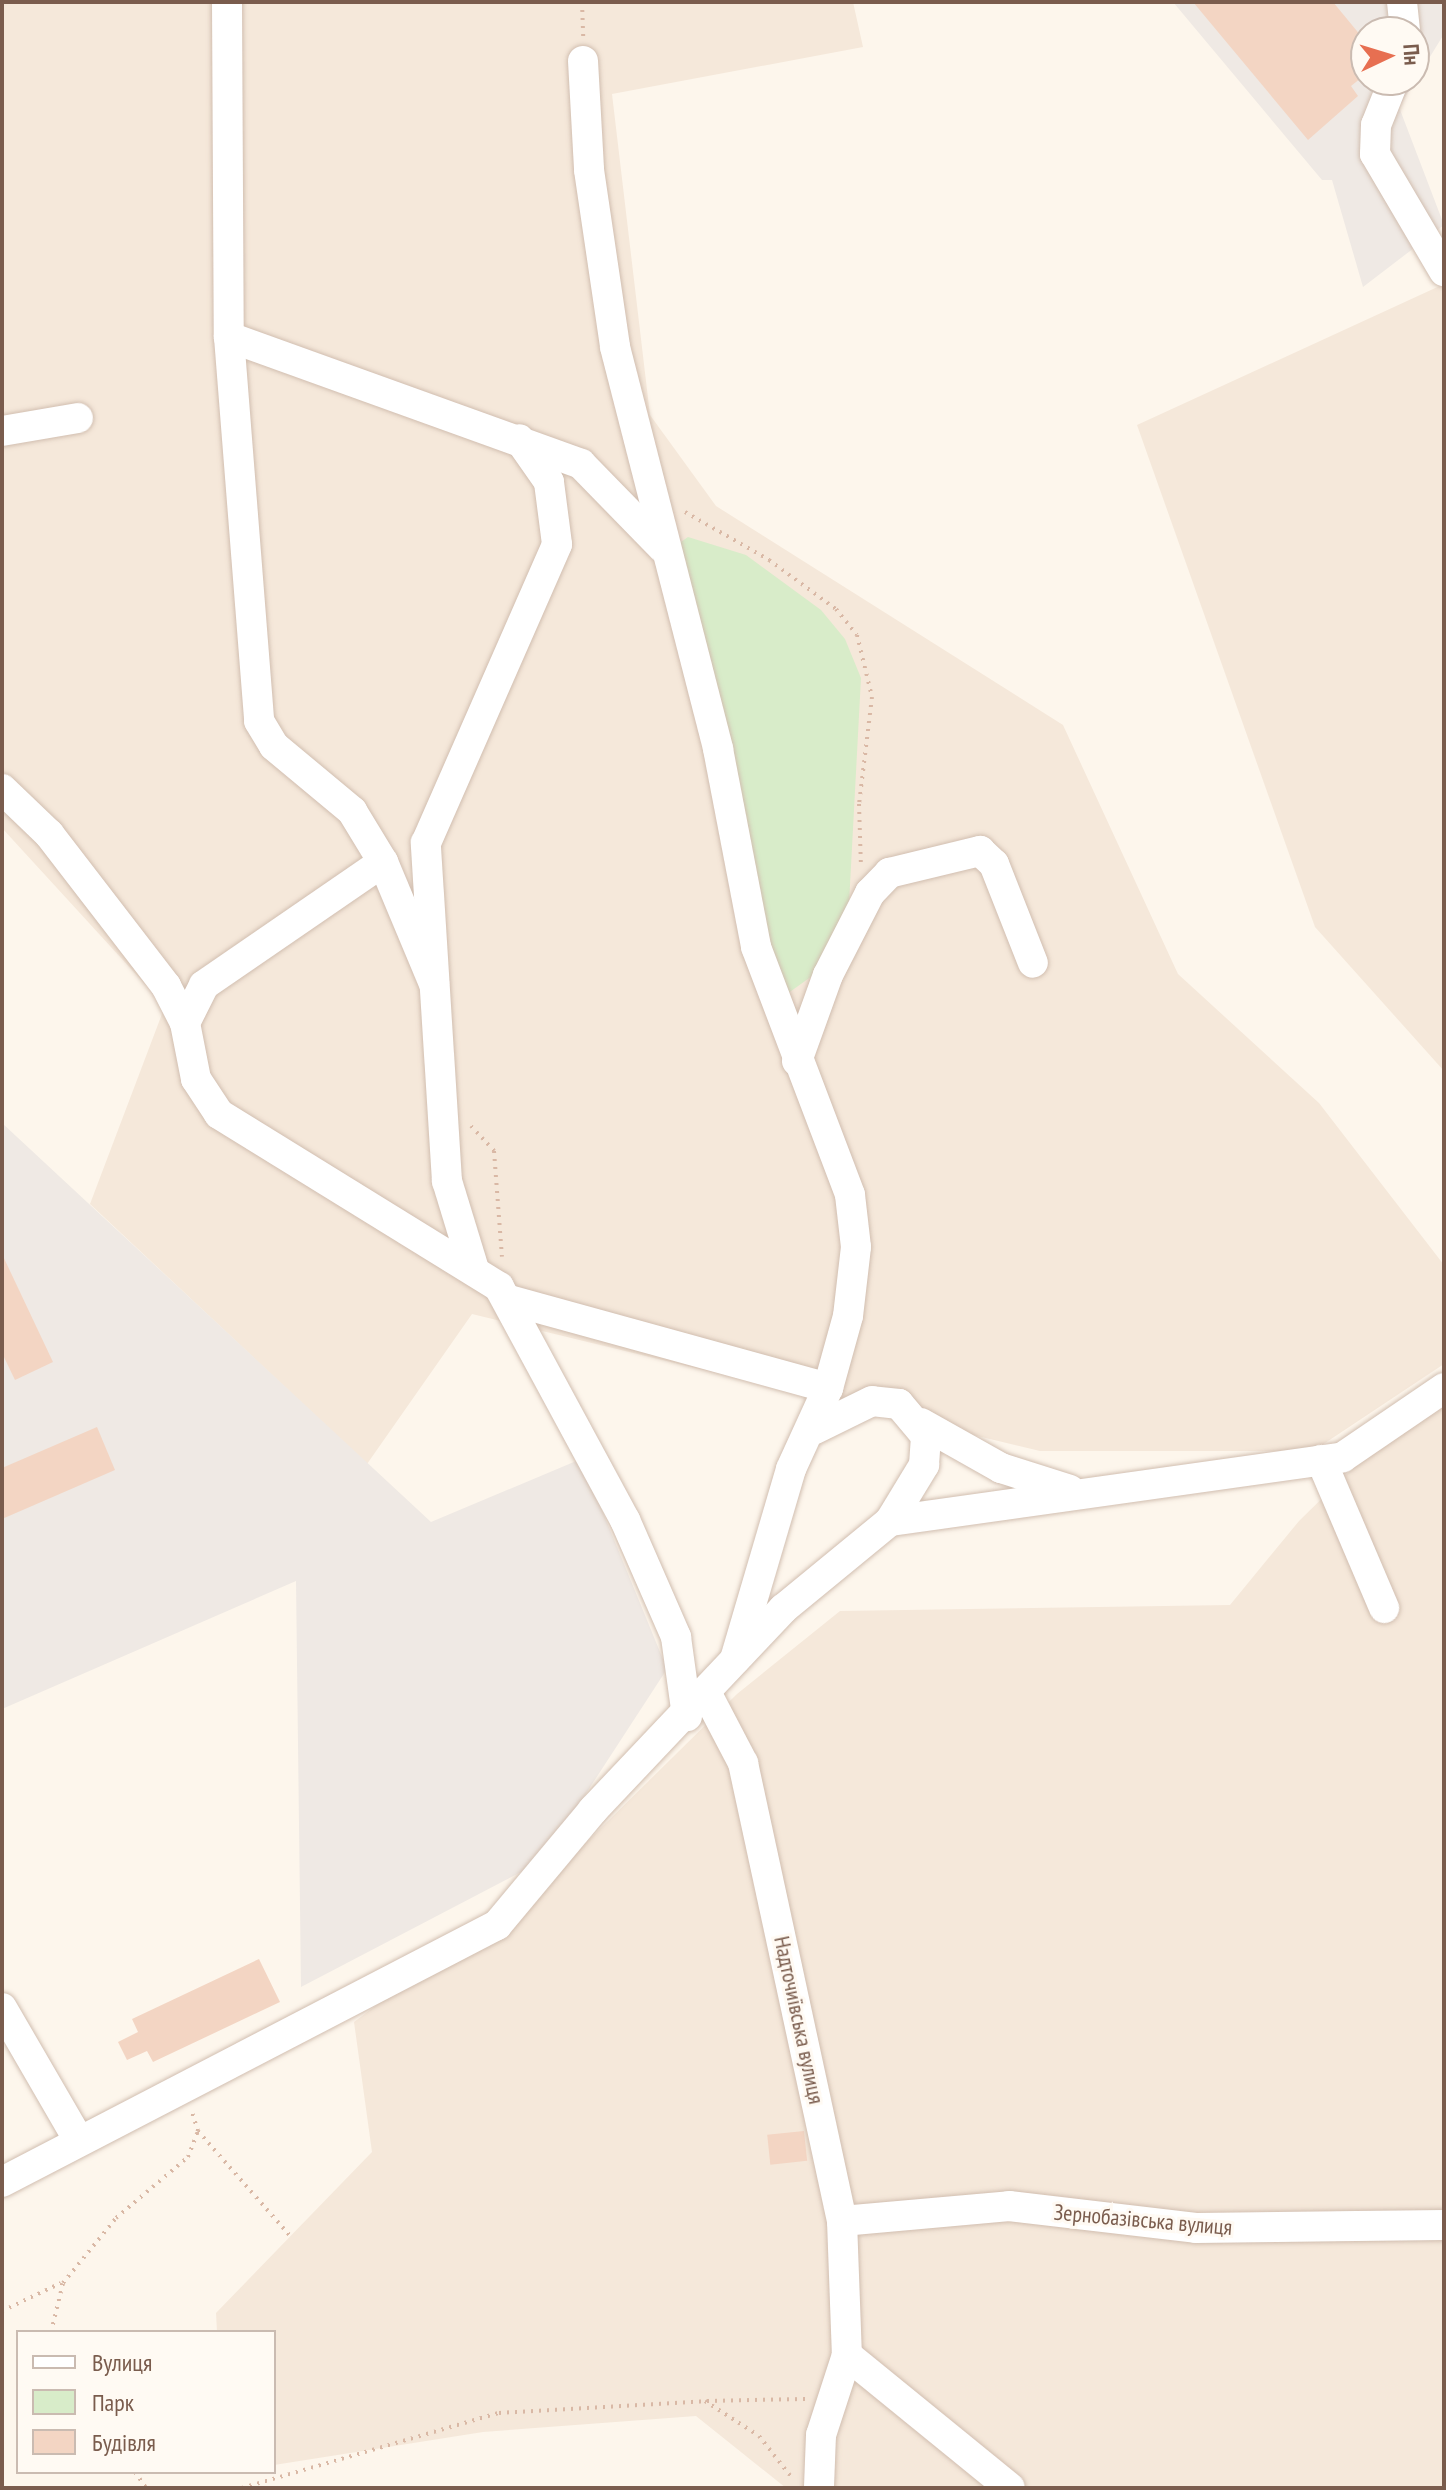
<!DOCTYPE html>
<html>
<head>
<meta charset="utf-8">
<style>
  body { margin:0 }
  #map { position:relative; width:1446px; height:2490px; overflow:hidden; background:#fdf6ec; font-family:"PT Sans Narrow",sans-serif }
  div>[style] { position:absolute }
  .residential>* { inset:0; background:#f5e8da }
  .industrial>* { inset:0; background:#efe9e4 }
  .green>* { inset:0; background:#d8ecc9 }
  .building>* { inset:0; background:#f3d5c3; transform-origin:0 0 }
  .path>* { height:4px; margin-top:-2px; transform-origin:0; background:repeating-linear-gradient(90deg,#d9b8a5 0 2px,transparent 0 8px) }
  .roads { filter:drop-shadow(0 0 2px #d1beb0) drop-shadow(0 0 2px #d1beb0) }
  .minor>* { height:30px; margin:-15px; padding:0 15px; transform-origin:15px; border-radius:15px; background:#fff }
  span { translate:-50% -50%; white-space:nowrap; text-align:center; line-height:1.15; -webkit-text-stroke:6px #fffaf3; paint-order:stroke }
  .street-label { font-size:22px; color:#7a5c4d }
  .frame { position:absolute; inset:0; border:4px solid #7a5c4d; pointer-events:none }
  .legend { position:absolute; left:16px; top:2330px; width:260px; height:144px; box-sizing:border-box; background:#fffaf3; border:2px solid #cabbb1; margin:0; padding:10px 14px; list-style:none; font-size:24px; color:#7a5c4d }
  .legend li { display:flex; align-items:center; gap:16px; height:40px }
  .legend b { width:40px; border:2px solid #cabbb1 }
  .north { position:absolute; left:1350px; top:16px; width:80px; height:80px; box-sizing:border-box; background:#fffaf3; border:2px solid #cabbb1; border-radius:50%; rotate:86deg; font-size:22px; font-weight:700; line-height:32px; text-align:center; color:#7a5c4d }
  .north::after { content:''; display:block; margin:auto; width:28px; height:36px; background:#e76f51; clip-path:polygon(50% 0,100% 100%,50% 72%,0 100%) }
</style>
</head>
<body>
<div id="map">
  <div class="residential">
    <i style="clip-path:polygon(2px 2px,853px 2px,863px 47px,612px 94px,650px 415px,716px 506px,1063px 725px,1178px 974px,1319px 1103px,1444px 1265px,1444px 1364px,1313px 1451px,1040px 1451px,472px 1314px,367px 1464px,90px 1204px,165px 1006px,2px 828px)"></i>
    <i style="clip-path:polygon(1444px 284px,1444px 1071px,1315px 927px,1137px 425px)"></i>
    <i style="clip-path:polygon(1444px 1379px,1444px 2488px,786px 2488px,696px 2416px,483px 2432px,274px 2465px,274px 2332px,217px 2332px,216px 2313px,372px 2152px,354px 2022px,394px 1992px,474px 1953px,737px 1694px,840px 1611px,1230px 1605px,1299px 1521px)"></i>
  </div>
  <div class="industrial">
    <i style="clip-path:polygon(evenodd,1173px 2px,1444px 2px,1444px 34px,1399px 107px,1444px 225px,1363px 287px,1332px 180px,1322px 180px,1173px 2px,1366px 32px,1414px 32px,1414px 80px,1366px 80px,1366px 32px)"></i>
    <i style="clip-path:polygon(2px 1123px,431px 1522px,581px 1459px,667px 1669px,542px 1861px,301px 1987px,296px 1581px,2px 1709px)"></i>
  </div>
  <div class="green">
    <i style="clip-path:polygon(688px 537px,746px 555px,821px 610px,845px 639px,861px 678px,849px 904px,812px 976px,787px 994px,772px 989px,675px 546px)"></i>
  </div>
  <div class="building">
    <i style="clip-path:polygon(1193px 2px,1333px 2px,1366px 42px,1366px 74px,1351px 86px,1358px 96px,1308px 140px)"></i>
    <i style="clip-path:polygon(2px 1254px,53px 1362px,15px 1380px,2px 1353px)"></i>
    <i style="clip-path:polygon(97px 1427px,115px 1470px,2px 1519px,2px 1468px)"></i>
    <i style="clip-path:polygon(259px 1959px,280px 2002px,153px 2062px,147px 2051px,127px 2060px,118px 2042px,138px 2032px,132px 2019px)"></i>
    <i style="left:804px;top:2131px;width:30px;height:37px;rotate:84deg"></i>
  </div>
  <div class="path">
    <i style="left:582px;top:2px;width:34px;rotate:88deg"></i>
    <i style="left:685px;top:512px;width:97px;rotate:29.7deg"></i>
    <i style="left:769px;top:560px;width:83px;rotate:36.2deg"></i>
    <i style="left:836px;top:609px;width:33px;rotate:51deg"></i>
    <i style="left:857px;top:635px;width:64px;rotate:76.4deg"></i>
    <i style="left:872px;top:697px;width:108px;rotate:96.9deg"></i>
    <i style="left:859px;top:804px;width:62px;rotate:88.2deg"></i>
    <i style="left:471px;top:1126px;width:34px;rotate:47deg"></i>
    <i style="left:494px;top:1151px;width:106px;rotate:85.7deg"></i>
    <i style="left:198px;top:2131px;width:141px;rotate:48.7deg"></i>
    <i style="left:2px;top:2311px;width:65px;rotate:-25.4deg"></i>
    <i style="left:51px;top:2332px;width:50px;rotate:-76.2deg"></i>
    <i style="left:63px;top:2283px;width:84px;rotate:-50.8deg"></i>
    <i style="left:116px;top:2218px;width:94px;rotate:-40.3deg"></i>
    <i style="left:188px;top:2157px;width:28px;rotate:-69deg"></i>
    <i style="left:198px;top:2131px;width:20px;rotate:-108deg"></i>
    <i style="left:707px;top:2401px;width:99px;rotate:-1.2deg"></i>
    <i style="left:135px;top:2472px;width:19px;rotate:55deg"></i>
    <i style="left:242px;top:2488px;width:268px;rotate:-16.3deg"></i>
    <i style="left:499px;top:2413px;width:206px;rotate:-3.3deg"></i>
    <i style="left:705px;top:2401px;width:64px;rotate:32.9deg"></i>
    <i style="left:759px;top:2436px;width:55px;rotate:51.7deg"></i>
  </div>
  <div class="roads">
    <div class="minor">
      <i style="left:227px;top:2px;width:335px;rotate:89.7deg"></i>
      <i style="left:229px;top:337px;width:385px;rotate:85.5deg"></i>
      <i style="left:259px;top:721px;width:29px;rotate:59deg"></i>
      <i style="left:274px;top:746px;width:102px;rotate:39.8deg"></i>
      <i style="left:352px;top:811px;width:60px;rotate:58.7deg"></i>
      <i style="left:383px;top:862px;width:132px;rotate:67.3deg"></i>
      <i style="left:1402px;top:2px;width:30px;rotate:84deg"></i>
      <i style="left:583px;top:61px;width:109px;rotate:86.8deg"></i>
      <i style="left:589px;top:170px;width:179px;rotate:81.6deg"></i>
      <i style="left:615px;top:347px;width:415px;rotate:75.6deg"></i>
      <i style="left:718px;top:749px;width:202px;rotate:79.1deg"></i>
      <i style="left:756px;top:947px;width:265px;rotate:69.2deg"></i>
      <i style="left:850px;top:1195px;width:52px;rotate:83.4deg"></i>
      <i style="left:856px;top:1247px;width:69px;rotate:96.6deg"></i>
      <i style="left:848px;top:1316px;width:75px;rotate:105.5deg"></i>
      <i style="left:828px;top:1388px;width:89px;rotate:114.6deg"></i>
      <i style="left:791px;top:1469px;width:198px;rotate:106.4deg"></i>
      <i style="left:1394px;top:80px;width:48px;rotate:111.8deg"></i>
      <i style="left:1376px;top:125px;width:29px;rotate:92deg"></i>
      <i style="left:1375px;top:154px;width:136px;rotate:59.5deg"></i>
      <i style="left:229px;top:337px;width:374px;rotate:19.8deg"></i>
      <i style="left:581px;top:464px;width:117px;rotate:45.7deg"></i>
      <i style="left:2px;top:431px;width:77px;rotate:-9.7deg"></i>
      <i style="left:2px;top:789px;width:65px;rotate:43.8deg"></i>
      <i style="left:49px;top:834px;width:192px;rotate:52.4deg"></i>
      <i style="left:166px;top:986px;width:42px;rotate:62.8deg"></i>
      <i style="left:185px;top:1023px;width:57px;rotate:78.9deg"></i>
      <i style="left:196px;top:1079px;width:42px;rotate:56.7deg"></i>
      <i style="left:219px;top:1114px;width:329px;rotate:31.7deg"></i>
      <i style="left:499px;top:1287px;width:265px;rotate:61.6deg"></i>
      <i style="left:625px;top:1520px;width:128px;rotate:66.4deg"></i>
      <i style="left:676px;top:1637px;width:80px;rotate:82.1deg"></i>
      <i style="left:185px;top:1023px;width:42px;rotate:-63.4deg"></i>
      <i style="left:204px;top:985px;width:217px;rotate:-34.5deg"></i>
      <i style="left:797px;top:1061px;width:91px;rotate:-70.2deg"></i>
      <i style="left:828px;top:975px;width:92px;rotate:-62.9deg"></i>
      <i style="left:870px;top:893px;width:28px;rotate:-46deg"></i>
      <i style="left:889px;top:873px;width:94px;rotate:-13.6deg"></i>
      <i style="left:980px;top:851px;width:19px;rotate:43deg"></i>
      <i style="left:994px;top:864px;width:106px;rotate:68.5deg"></i>
      <i style="left:473px;top:1266px;width:89px;rotate:-107deg"></i>
      <i style="left:447px;top:1181px;width:339px;rotate:-93.6deg"></i>
      <i style="left:426px;top:843px;width:326px;rotate:-66.3deg"></i>
      <i style="left:557px;top:544px;width:63px;rotate:-97.4deg"></i>
      <i style="left:549px;top:482px;width:52px;rotate:-124.9deg"></i>
      <i style="left:509px;top:1300px;width:331px;rotate:15.4deg"></i>
      <i style="left:921px;top:1423px;width:92px;rotate:29.4deg"></i>
      <i style="left:1001px;top:1468px;width:72px;rotate:17.7deg"></i>
      <i style="left:1321px;top:1460px;width:161px;rotate:66.9deg"></i>
      <i style="left:890px;top:1521px;width:457px;rotate:-8deg"></i>
      <i style="left:1343px;top:1457px;width:122px;rotate:-34.3deg"></i>
      <i style="left:708px;top:1696px;width:76px;rotate:62.4deg"></i>
      <i style="left:743px;top:1763px;width:469px;rotate:77.8deg"></i>
      <i style="left:842px;top:2221px;width:134px;rotate:87.9deg"></i>
      <i style="left:847px;top:2355px;width:84px;rotate:108deg"></i>
      <i style="left:821px;top:2435px;width:53px;rotate:92.2deg"></i>
      <i style="left:2px;top:2008px;width:151px;rotate:59.9deg"></i>
      <i style="left:2px;top:2182px;width:558px;rotate:-27.44deg"></i>
      <i style="left:497px;top:1925px;width:150px;rotate:-50.1deg"></i>
      <i style="left:593px;top:1810px;width:277px;rotate:-46.6deg"></i>
      <i style="left:783px;top:1609px;width:139px;rotate:-39.4deg"></i>
      <i style="left:890px;top:1521px;width:66px;rotate:-58.7deg"></i>
      <i style="left:924px;top:1465px;width:29px;rotate:-86deg"></i>
      <i style="left:926px;top:1436px;width:42px;rotate:-130.2deg"></i>
      <i style="left:899px;top:1404px;width:27px;rotate:-174deg"></i>
      <i style="left:872px;top:1401px;width:64px;rotate:153.8deg"></i>
      <i style="left:842px;top:2221px;width:168px;rotate:-5.1deg"></i>
      <i style="left:1009px;top:2206px;width:188px;rotate:6.7deg"></i>
      <i style="left:1196px;top:2228px;width:248px;rotate:-0.7deg"></i>
      <i style="left:847px;top:2355px;width:210px;rotate:39.2deg"></i>
    </div>
  </div>
  <div class="street-label">
    <span style="left:799px;top:2020px;rotate:78deg">Надточиївська вулиця</span>
    <span style="left:1143px;top:2220px;rotate:5deg">Зернобазівська вулиця</span>
  </div>
  <div class="frame"></div>
  <ul class="legend">
  <li><b style="height:10px;background:#fff"></b>Вулиця</li>
  <li><b style="height:22px;background:#d8ecc9"></b>Парк</li>
  <li><b style="height:22px;background:#f3d5c3"></b>Будівля</li>
  </ul>
  <div class="north">Пн</div>
</div>
</body>
</html>
